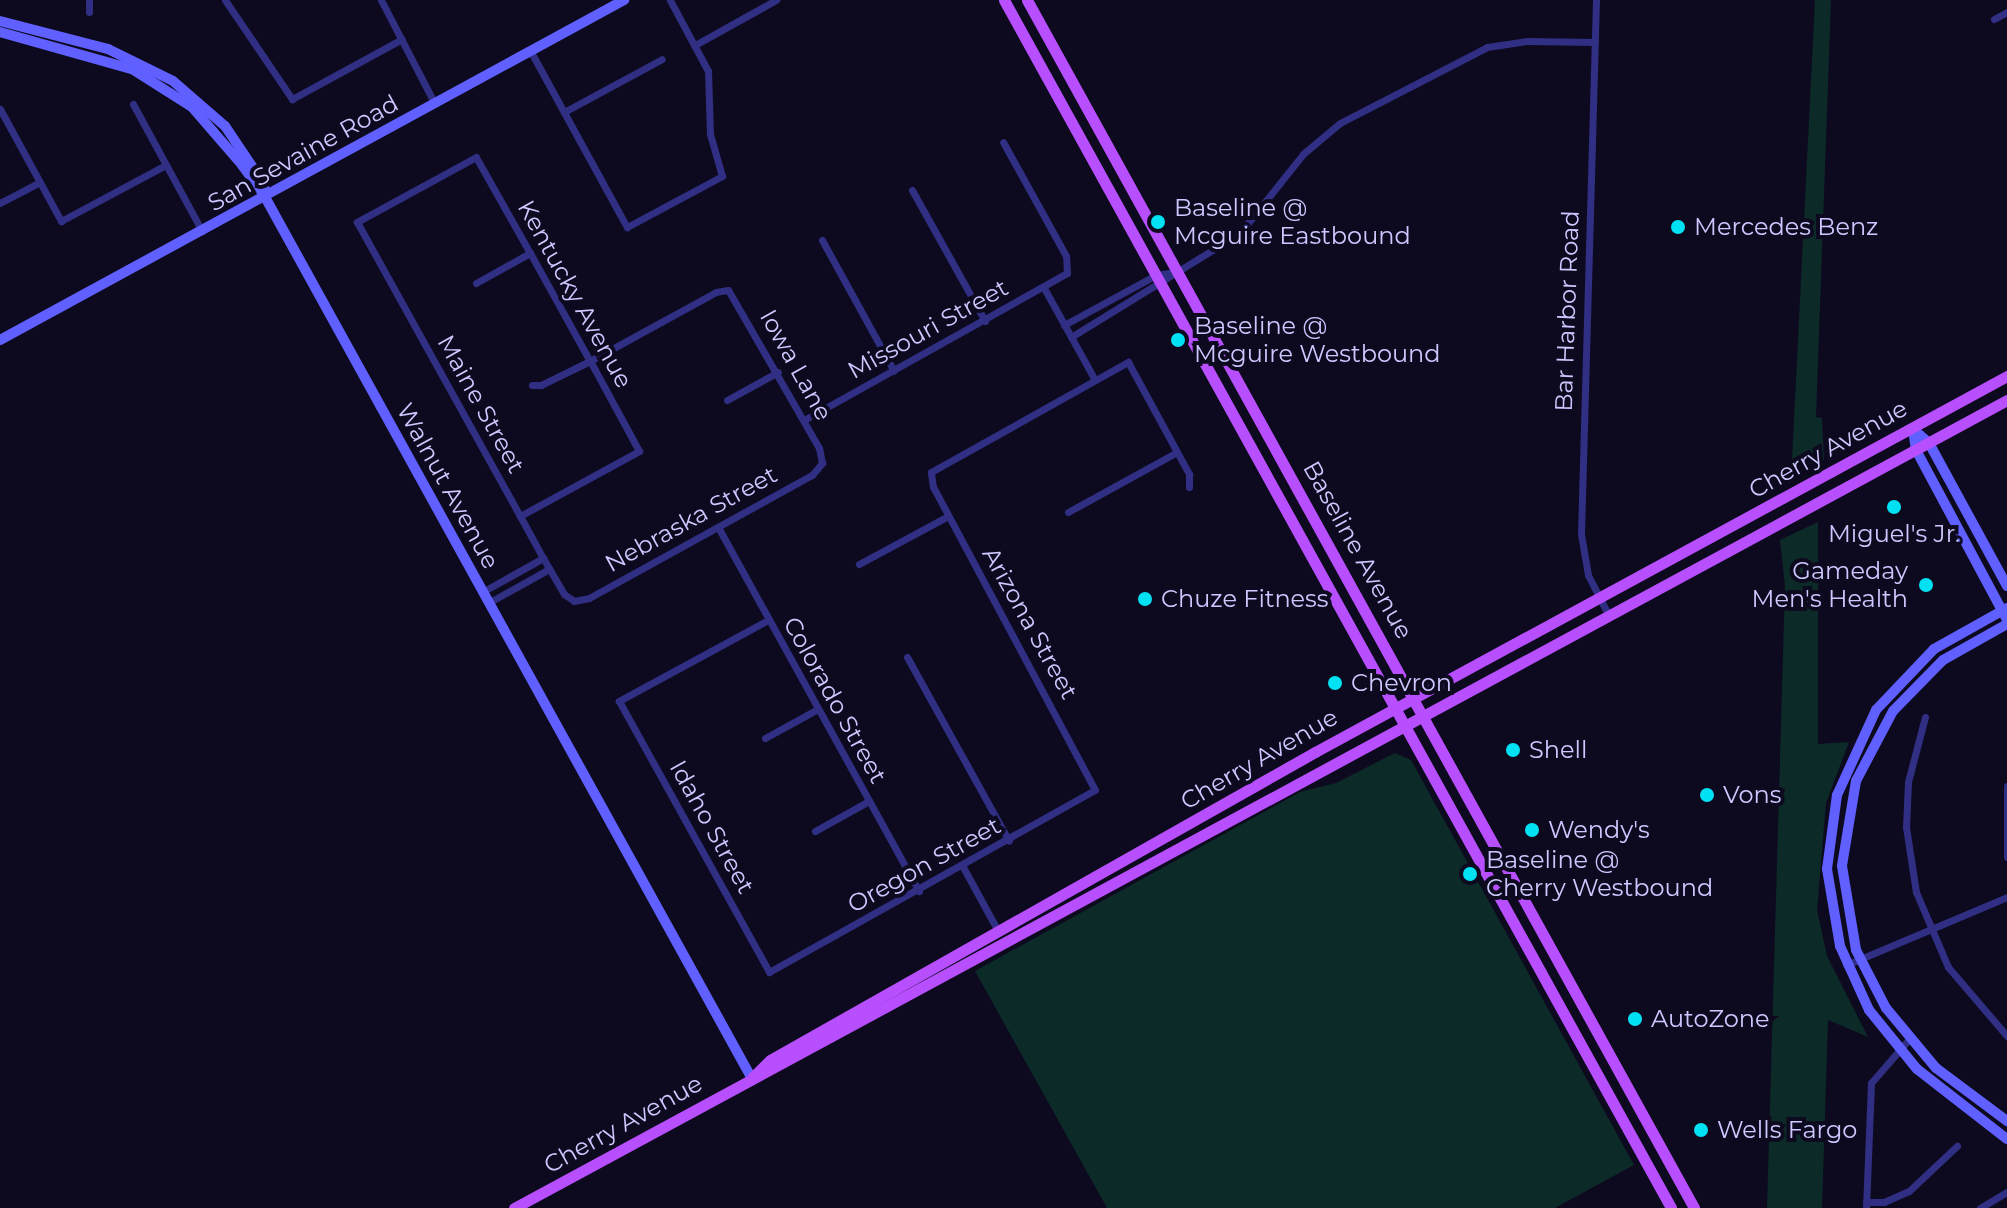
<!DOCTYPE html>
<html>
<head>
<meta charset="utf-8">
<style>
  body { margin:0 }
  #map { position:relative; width:2007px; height:1208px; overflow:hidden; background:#0d0a1f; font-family:Montserrat,sans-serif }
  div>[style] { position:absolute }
  .green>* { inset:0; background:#0c2a28 }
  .street>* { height:7px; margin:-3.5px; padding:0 3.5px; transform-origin:3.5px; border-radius:3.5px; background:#302f84 }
  .secondary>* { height:10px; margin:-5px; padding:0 5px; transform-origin:5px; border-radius:5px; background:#5f60ff }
  .primary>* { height:11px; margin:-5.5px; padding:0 5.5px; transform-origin:5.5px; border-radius:5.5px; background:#b84fff }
  .dots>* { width:22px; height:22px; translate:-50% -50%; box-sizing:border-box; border:4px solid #0d0a1f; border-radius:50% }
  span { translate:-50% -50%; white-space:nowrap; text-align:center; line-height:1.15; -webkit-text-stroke:8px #0d0a1f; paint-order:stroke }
  .street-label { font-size:24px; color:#cdc8ff }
  .poi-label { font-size:24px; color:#cdc8ff }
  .left { translate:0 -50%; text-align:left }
  .right { translate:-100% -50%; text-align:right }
</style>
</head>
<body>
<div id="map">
  <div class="green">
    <i style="clip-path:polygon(1815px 0,1831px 0,1816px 417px,1822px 418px,1824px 460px,1791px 479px)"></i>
    <i style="clip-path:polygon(1818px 522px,1818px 744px,1849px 742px,1826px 803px,1817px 910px,1827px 956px,1868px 1037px,1828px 1020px,1822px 1208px,1767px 1208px,1785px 586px,1780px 540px)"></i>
    <i style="clip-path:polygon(1395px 753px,1411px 760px,1634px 1165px,1555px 1208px,1107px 1208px,975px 971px,1300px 792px,1336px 783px)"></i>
  </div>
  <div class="street">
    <i style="left:225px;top:0;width:120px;rotate:55.9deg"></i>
    <i style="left:292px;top:99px;width:125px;rotate:-28.6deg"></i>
    <i style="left:381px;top:0;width:117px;rotate:62.6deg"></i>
    <i style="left:1596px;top:0;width:534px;rotate:91.61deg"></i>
    <i style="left:1581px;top:534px;width:42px;rotate:80.3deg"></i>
    <i style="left:1588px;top:575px;width:46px;rotate:62.9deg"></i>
    <i style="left:89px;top:12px;width:12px;rotate:-90deg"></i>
    <i style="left:1994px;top:19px;width:15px;rotate:-28deg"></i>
    <i style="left:695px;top:45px;width:93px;rotate:-29.1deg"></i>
    <i style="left:531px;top:52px;width:200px;rotate:61.3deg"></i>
    <i style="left:627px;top:227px;width:108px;rotate:-28.2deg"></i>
    <i style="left:722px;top:176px;width:44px;rotate:-105.9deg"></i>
    <i style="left:710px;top:134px;width:63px;rotate:-91.8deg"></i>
    <i style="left:708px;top:71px;width:81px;rotate:-118.2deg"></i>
    <i style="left:133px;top:104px;width:145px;rotate:61.5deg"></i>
    <i style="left:0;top:109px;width:128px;rotate:61.4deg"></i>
    <i style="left:61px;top:221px;width:119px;rotate:-28.1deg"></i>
    <i style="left:564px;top:112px;width:111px;rotate:-28.4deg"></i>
    <i style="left:912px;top:190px;width:150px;rotate:60.9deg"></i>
    <i style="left:0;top:203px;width:45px;rotate:-27.7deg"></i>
    <i style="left:822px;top:240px;width:149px;rotate:61.2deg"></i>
    <i style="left:476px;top:283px;width:62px;rotate:-29.1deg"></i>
    <i style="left:1044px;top:288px;width:105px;rotate:61deg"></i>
    <i style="left:1064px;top:325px;width:105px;rotate:-28.5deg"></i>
    <i style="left:1156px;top:275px;width:18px;rotate:-9deg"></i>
    <i style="left:1071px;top:337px;width:198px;rotate:-31.6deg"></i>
    <i style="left:1240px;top:233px;width:101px;rotate:-51.4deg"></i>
    <i style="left:1303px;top:154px;width:48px;rotate:-40deg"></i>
    <i style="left:1340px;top:123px;width:165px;rotate:-27.3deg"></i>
    <i style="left:1487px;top:47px;width:40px;rotate:-8.5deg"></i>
    <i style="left:1527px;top:41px;width:68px;rotate:0.8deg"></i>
    <i style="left:727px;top:400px;width:58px;rotate:-28.8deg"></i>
    <i style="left:804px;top:420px;width:301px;rotate:-29.2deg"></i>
    <i style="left:1067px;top:273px;width:17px;rotate:-93deg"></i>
    <i style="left:1066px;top:256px;width:130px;rotate:-118.9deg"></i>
    <i style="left:1068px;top:512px;width:124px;rotate:-28.8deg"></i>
    <i style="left:520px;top:516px;width:136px;rotate:-28.6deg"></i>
    <i style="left:639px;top:451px;width:92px;rotate:-118.5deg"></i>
    <i style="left:595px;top:370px;width:10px;rotate:-119deg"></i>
    <i style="left:590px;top:361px;width:8px;rotate:-120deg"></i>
    <i style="left:586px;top:354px;width:115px;rotate:-119deg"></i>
    <i style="left:530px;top:253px;width:110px;rotate:-119.4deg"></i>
    <i style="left:476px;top:157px;width:136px;rotate:151.4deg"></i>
    <i style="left:357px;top:222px;width:336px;rotate:61deg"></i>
    <i style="left:520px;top:516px;width:48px;rotate:61.3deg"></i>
    <i style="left:543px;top:558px;width:42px;rotate:59.7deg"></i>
    <i style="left:564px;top:594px;width:12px;rotate:35deg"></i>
    <i style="left:574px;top:601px;width:15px;rotate:-11deg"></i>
    <i style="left:589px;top:598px;width:255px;rotate:-28.9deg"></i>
    <i style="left:812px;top:475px;width:16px;rotate:-50deg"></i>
    <i style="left:822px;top:463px;width:15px;rotate:-101deg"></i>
    <i style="left:819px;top:448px;width:182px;rotate:-119.9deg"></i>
    <i style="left:728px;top:290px;width:12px;rotate:171deg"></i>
    <i style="left:716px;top:292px;width:144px;rotate:151.3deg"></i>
    <i style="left:590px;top:361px;width:55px;rotate:153.9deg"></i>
    <i style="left:541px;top:385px;width:9px;rotate:180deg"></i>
    <i style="left:718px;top:527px;width:416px;rotate:61.1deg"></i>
    <i style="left:859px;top:564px;width:101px;rotate:-28.3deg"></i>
    <i style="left:484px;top:591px;width:68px;rotate:-29.2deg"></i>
    <i style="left:490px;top:602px;width:68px;rotate:-29.2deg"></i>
    <i style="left:768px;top:620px;width:170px;rotate:151.5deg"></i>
    <i style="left:619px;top:701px;width:310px;rotate:61deg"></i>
    <i style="left:769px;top:972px;width:373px;rotate:-29.2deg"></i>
    <i style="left:1095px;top:790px;width:344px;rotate:-118.1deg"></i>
    <i style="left:933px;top:487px;width:15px;rotate:-98deg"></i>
    <i style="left:931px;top:472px;width:226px;rotate:-29.2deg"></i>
    <i style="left:1128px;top:362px;width:128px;rotate:61.4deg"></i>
    <i style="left:1189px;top:474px;width:13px;rotate:90deg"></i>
    <i style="left:907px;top:657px;width:210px;rotate:61deg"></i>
    <i style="left:1925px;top:717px;width:67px;rotate:104.7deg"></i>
    <i style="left:1908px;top:782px;width:45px;rotate:92.5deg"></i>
    <i style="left:1906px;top:827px;width:66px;rotate:81.3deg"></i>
    <i style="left:1916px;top:892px;width:82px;rotate:66.9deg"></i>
    <i style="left:1948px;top:967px;width:91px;rotate:49.5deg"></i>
    <i style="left:765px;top:738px;width:60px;rotate:-28.7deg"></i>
    <i style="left:2007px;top:786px;width:71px;rotate:90deg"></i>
    <i style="left:815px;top:831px;width:62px;rotate:-29.1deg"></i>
    <i style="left:963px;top:867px;width:73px;rotate:61.3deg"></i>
    <i style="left:1846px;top:965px;width:175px;rotate:-22.9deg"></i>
    <i style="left:1866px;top:1202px;width:18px"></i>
    <i style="left:1884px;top:1202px;width:27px;rotate:-24deg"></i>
    <i style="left:1909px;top:1191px;width:66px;rotate:-43.2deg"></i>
    <i style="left:1866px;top:1208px;width:125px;rotate:-87.7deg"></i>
    <i style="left:1871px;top:1083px;width:58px;rotate:-49.2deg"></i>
    <i style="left:1980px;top:1208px;width:31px;rotate:-31deg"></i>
  </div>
  <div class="secondary">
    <i style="left:0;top:21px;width:112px;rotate:14.5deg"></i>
    <i style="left:108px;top:49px;width:72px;rotate:26.2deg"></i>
    <i style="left:173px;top:81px;width:69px;rotate:40.9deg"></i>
    <i style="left:225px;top:126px;width:70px;rotate:56.1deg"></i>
    <i style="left:264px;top:184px;width:13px;rotate:86deg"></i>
    <i style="left:0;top:32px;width:137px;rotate:15.7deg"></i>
    <i style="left:132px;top:69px;width:71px;rotate:32.3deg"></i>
    <i style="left:192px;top:107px;width:77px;rotate:49.2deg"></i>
    <i style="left:242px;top:165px;width:39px;rotate:54deg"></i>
    <i style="left:265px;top:197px;width:1008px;rotate:61.09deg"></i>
    <i style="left:0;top:340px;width:711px;rotate:-28.58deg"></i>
    <i style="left:1913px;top:429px;width:21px;rotate:82deg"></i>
    <i style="left:1916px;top:450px;width:193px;rotate:61.8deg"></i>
    <i style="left:1913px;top:429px;width:21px;rotate:41deg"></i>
    <i style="left:1929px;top:443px;width:163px;rotate:61.4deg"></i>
    <i style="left:2007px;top:608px;width:84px;rotate:150.7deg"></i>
    <i style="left:1934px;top:649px;width:84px;rotate:133.6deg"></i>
    <i style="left:1876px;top:710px;width:94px;rotate:114.6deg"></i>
    <i style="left:1837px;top:795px;width:75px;rotate:97.7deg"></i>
    <i style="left:1827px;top:869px;width:78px;rotate:80.4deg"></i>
    <i style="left:1840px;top:946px;width:70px;rotate:65.6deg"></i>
    <i style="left:1869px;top:1010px;width:76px;rotate:50.9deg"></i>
    <i style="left:1917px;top:1069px;width:114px;rotate:37.9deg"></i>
    <i style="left:2007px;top:624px;width:73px;rotate:150.6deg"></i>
    <i style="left:1943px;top:660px;width:71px;rotate:134.4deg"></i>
    <i style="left:1893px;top:711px;width:79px;rotate:117.9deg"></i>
    <i style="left:1856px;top:781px;width:86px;rotate:99.4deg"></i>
    <i style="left:1842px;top:866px;width:85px;rotate:80.5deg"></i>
    <i style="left:1856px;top:950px;width:65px;rotate:62.7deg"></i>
    <i style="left:1886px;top:1008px;width:78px;rotate:50.2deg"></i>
    <i style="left:1936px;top:1068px;width:89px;rotate:36.7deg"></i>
  </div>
  <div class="primary">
    <i style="left:1004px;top:0;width:1380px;rotate:61.09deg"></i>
    <i style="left:1027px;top:0;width:1380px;rotate:61.09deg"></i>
    <i style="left:752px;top:1078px;width:25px;rotate:-45deg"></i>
    <i style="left:770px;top:1060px;width:626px;rotate:-29.47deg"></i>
    <i style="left:1315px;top:752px;width:788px;rotate:-28.52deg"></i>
    <i style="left:514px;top:1208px;width:1698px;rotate:-28.42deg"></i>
  </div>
  <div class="dots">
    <i style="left:1158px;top:222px;background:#00e2f3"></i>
    <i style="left:1678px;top:227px;background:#00e2f3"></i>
    <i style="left:1178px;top:340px;background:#00e2f3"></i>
    <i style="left:1894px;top:507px;background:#00e2f3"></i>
    <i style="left:1926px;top:585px;background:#00e2f3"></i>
    <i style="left:1145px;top:599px;background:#00e2f3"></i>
    <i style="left:1335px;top:683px;background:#00e2f3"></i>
    <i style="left:1513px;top:750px;background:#00e2f3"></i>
    <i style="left:1707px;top:795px;background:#00e2f3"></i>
    <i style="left:1532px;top:830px;background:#00e2f3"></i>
    <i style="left:1470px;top:874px;background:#00e2f3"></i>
    <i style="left:1635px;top:1019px;background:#00e2f3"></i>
    <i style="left:1701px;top:1130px;background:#00e2f3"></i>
  </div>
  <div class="street-label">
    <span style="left:303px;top:153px;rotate:-29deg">San Sevaine Road</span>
    <span style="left:575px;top:294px;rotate:61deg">Kentucky Avenue</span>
    <span style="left:1567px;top:311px;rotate:-88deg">Bar Harbor Road</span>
    <span style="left:928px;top:329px;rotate:-29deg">Missouri Street</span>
    <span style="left:796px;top:365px;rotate:61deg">Iowa Lane</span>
    <span style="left:481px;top:404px;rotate:61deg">Maine Street</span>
    <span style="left:1828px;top:449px;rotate:-29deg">Cherry Avenue</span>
    <span style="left:448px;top:486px;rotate:61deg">Walnut Avenue</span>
    <span style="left:691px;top:519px;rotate:-29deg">Nebraska Street</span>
    <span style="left:1358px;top:550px;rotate:61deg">Baseline Avenue</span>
    <span style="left:1030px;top:623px;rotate:61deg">Arizona Street</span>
    <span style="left:835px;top:700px;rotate:61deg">Colorado Street</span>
    <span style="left:1259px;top:759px;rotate:-30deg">Cherry Avenue</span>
    <span style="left:712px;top:827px;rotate:61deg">Idaho Street</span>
    <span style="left:924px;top:865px;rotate:-29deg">Oregon Street</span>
    <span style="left:623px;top:1124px;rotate:-29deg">Cherry Avenue</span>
  </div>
  <div class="poi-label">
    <span class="left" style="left:1174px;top:222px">Baseline @<br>Mcguire Eastbound</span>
    <span class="left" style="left:1694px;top:227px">Mercedes Benz</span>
    <span class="left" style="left:1194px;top:340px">Baseline @<br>Mcguire Westbound</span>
    <span style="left:1894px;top:534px">Miguel's Jr.</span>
    <span class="right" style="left:1908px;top:585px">Gameday<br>Men's Health</span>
    <span class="left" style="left:1161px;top:599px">Chuze Fitness</span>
    <span class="left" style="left:1351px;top:683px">Chevron</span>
    <span class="left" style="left:1529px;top:750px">Shell</span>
    <span class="left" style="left:1723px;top:795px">Vons</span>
    <span class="left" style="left:1548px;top:830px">Wendy's</span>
    <span class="left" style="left:1486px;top:874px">Baseline @<br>Cherry Westbound</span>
    <span class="left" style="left:1651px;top:1019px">AutoZone</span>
    <span class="left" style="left:1717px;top:1130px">Wells Fargo</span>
  </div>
</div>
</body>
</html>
